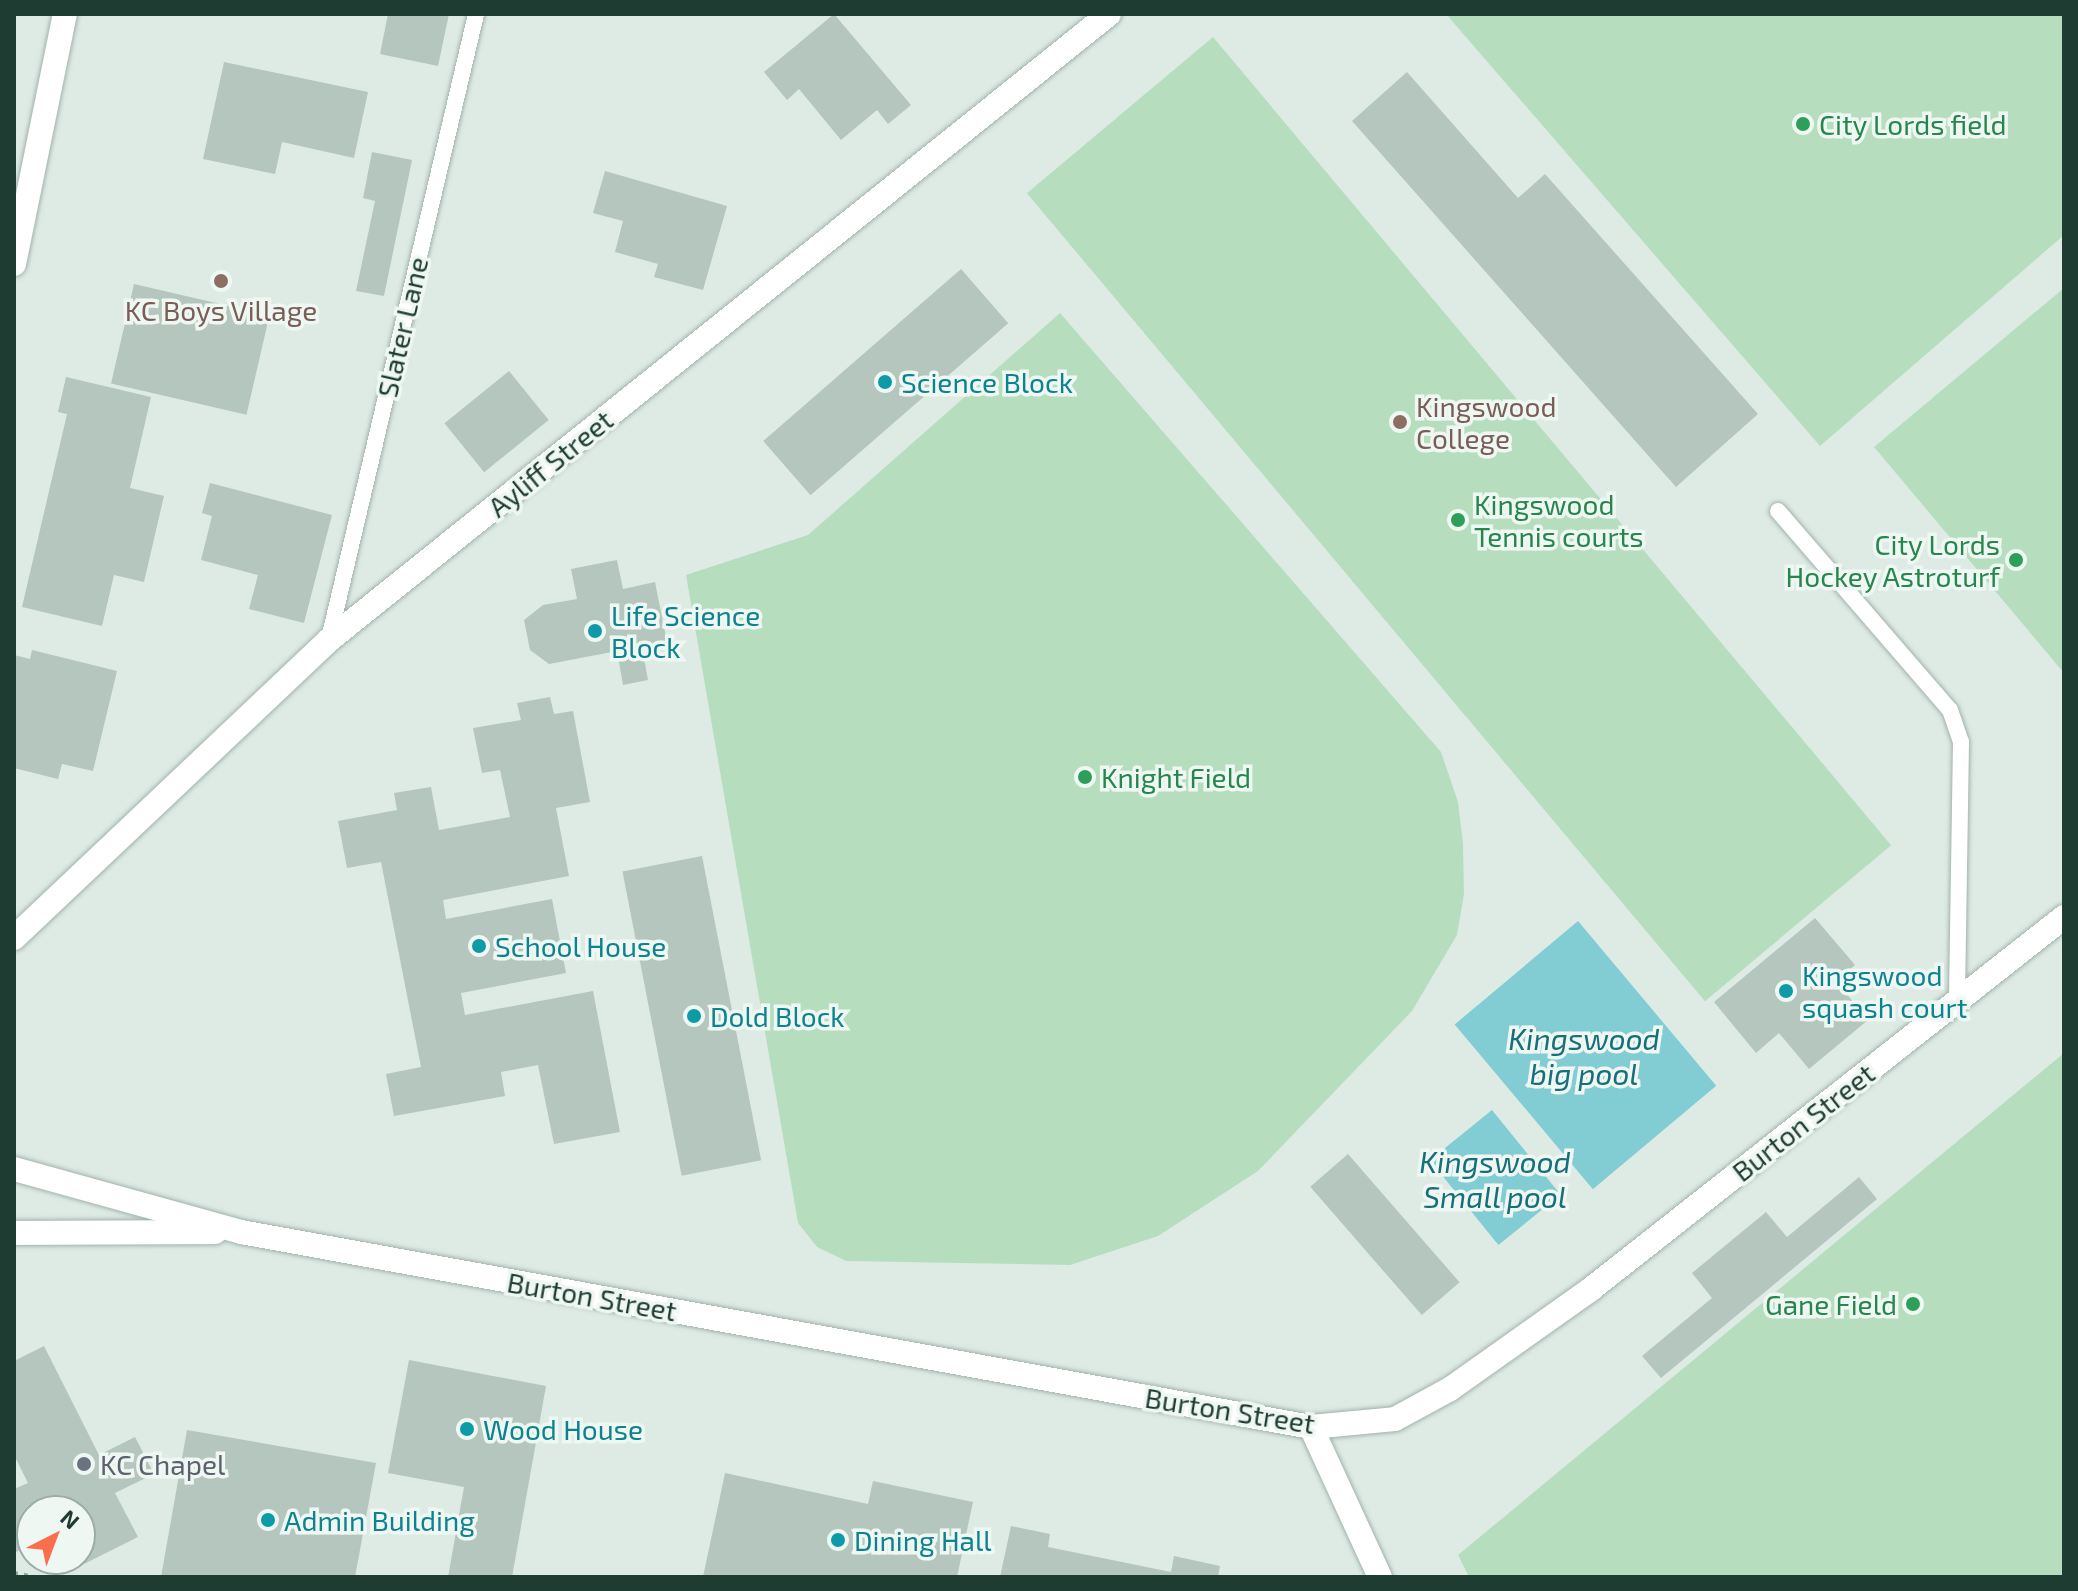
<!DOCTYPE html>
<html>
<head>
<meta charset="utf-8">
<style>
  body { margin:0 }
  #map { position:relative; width:2078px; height:1591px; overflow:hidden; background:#deebe5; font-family:"Exo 2",sans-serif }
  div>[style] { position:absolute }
  .green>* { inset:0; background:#b6debe; transform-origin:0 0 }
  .water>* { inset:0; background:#82ccd4; transform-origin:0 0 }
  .building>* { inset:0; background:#b4c6bd; transform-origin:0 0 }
  .path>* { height:5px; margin-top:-2.5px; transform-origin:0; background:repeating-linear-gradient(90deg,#7db19d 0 4px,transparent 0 10px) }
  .roads { filter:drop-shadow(0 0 2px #a1b3ac) drop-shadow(0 0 2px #a1b3ac) }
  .service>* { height:16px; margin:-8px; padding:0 8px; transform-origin:8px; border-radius:8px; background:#fff }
  .minor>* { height:24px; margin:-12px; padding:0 12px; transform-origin:12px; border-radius:12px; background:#fff }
  .dots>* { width:22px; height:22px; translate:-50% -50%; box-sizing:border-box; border:4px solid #eff7f3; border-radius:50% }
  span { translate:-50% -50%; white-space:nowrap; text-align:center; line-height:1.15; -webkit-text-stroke:7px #eff7f3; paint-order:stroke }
  .leisure-label { font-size:28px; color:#27864d }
  .left { translate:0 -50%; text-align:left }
  .right { translate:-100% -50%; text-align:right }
  .education-label { font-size:28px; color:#785e54 }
  .street-label { font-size:28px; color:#1f3c32 }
  .culture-label { font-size:28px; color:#0d838f }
  .worship-label { font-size:28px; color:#5b616d }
  .water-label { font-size:30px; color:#166f7a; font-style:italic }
  .frame { position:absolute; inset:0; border:16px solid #1f3c32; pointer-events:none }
  .north { position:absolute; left:16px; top:1495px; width:80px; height:80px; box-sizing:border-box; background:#eff7f3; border:2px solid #9caca6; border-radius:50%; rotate:42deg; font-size:22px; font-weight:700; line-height:32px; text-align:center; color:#1f3c32 }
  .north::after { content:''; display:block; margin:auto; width:28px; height:36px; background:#fa6e4d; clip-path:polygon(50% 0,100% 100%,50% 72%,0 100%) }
</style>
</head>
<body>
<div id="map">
  <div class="green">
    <i style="clip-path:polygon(1446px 14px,2064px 14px,2064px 235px,1820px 446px)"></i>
    <i style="left:1213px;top:37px;width:1055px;height:243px;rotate:50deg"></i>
    <i style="clip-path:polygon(2064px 288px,2064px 673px,1874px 447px)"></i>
    <i style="clip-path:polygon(1060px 313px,1441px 752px,1458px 802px,1463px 843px,1464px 894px,1457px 935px,1412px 1011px,1258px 1171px,1158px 1236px,1070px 1265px,846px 1261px,817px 1247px,798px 1223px,686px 575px,808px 535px)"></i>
    <i style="clip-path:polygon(2064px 1053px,2064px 1577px,1469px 1577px,1458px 1555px)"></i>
  </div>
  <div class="water">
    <i style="left:1578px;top:921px;width:215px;height:161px;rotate:50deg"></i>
    <i style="left:1492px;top:1110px;width:109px;height:80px;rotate:51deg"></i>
  </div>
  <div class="building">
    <i style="clip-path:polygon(388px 14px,449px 14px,438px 66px,380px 54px)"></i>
    <i style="clip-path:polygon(834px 14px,911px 105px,888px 124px,877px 110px,841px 140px,799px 89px,787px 100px,764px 72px)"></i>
    <i style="clip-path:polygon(224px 62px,368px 92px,354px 158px,282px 142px,275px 174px,203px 159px)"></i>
    <i style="clip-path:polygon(1407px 72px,1518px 198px,1545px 174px,1758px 414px,1676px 487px,1352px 121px)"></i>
    <i style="clip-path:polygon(372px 152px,412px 160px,384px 296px,356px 291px,375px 201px,363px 198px)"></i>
    <i style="clip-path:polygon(605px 171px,727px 206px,703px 290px,654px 277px,658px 264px,615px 252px,623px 221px,593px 213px)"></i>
    <i style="left:961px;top:269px;width:72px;height:262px;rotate:49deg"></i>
    <i style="left:134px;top:284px;width:139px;height:102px;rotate:13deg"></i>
    <i style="left:509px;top:371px;width:63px;height:83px;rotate:51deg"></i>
    <i style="clip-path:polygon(66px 377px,151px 397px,130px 488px,164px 496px,144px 582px,114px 575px,102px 626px,22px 607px,67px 414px,58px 412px)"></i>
    <i style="clip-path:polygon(210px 483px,332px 515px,304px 623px,249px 609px,258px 575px,201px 560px,212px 516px,202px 513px)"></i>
    <i style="clip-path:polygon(617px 560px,623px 589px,655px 582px,667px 642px,642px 647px,648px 680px,623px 685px,617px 651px,549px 664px,530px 650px,524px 620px,543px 605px,577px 599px,571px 569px)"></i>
    <i style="clip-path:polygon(32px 650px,117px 671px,93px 771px,62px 764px,58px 779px,14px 768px,14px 655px,30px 659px)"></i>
    <i style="clip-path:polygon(550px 697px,554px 714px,573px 711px,590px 802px,556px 808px,569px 876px,443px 900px,446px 919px,552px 899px,566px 973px,461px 993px,465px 1015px,593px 991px,620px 1132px,554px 1144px,538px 1065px,501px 1072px,505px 1096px,394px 1116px,386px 1074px,421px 1067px,381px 862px,347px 868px,338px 821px,397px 810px,394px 793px,431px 787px,439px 830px,510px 817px,500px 770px,482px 773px,473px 728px,521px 720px,517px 703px)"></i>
    <i style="left:702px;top:856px;width:310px;height:81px;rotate:79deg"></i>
    <i style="clip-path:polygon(1815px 918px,1855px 965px,1836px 981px,1868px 1020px,1809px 1069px,1779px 1033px,1756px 1053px,1714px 1002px)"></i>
    <i style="left:1348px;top:1154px;width:170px;height:50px;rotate:49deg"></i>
    <i style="clip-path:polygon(1859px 1177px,1877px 1199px,1661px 1378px,1642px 1356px,1712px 1298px,1692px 1273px,1766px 1212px,1787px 1237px)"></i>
    <i style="clip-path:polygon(44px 1346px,99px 1455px,135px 1437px,154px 1474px,115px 1493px,138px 1537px,62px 1575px,53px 1559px,80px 1559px,80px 1511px,32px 1511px,32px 1544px,14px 1553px,14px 1489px,28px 1483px,14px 1455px,14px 1361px)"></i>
    <i style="clip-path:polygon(409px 1360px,546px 1386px,512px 1577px,448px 1577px,464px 1487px,388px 1473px)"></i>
    <i style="clip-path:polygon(187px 1430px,376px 1463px,355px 1577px,161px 1577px)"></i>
    <i style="clip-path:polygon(725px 1473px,868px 1504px,873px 1481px,973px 1502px,957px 1577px,703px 1577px)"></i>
    <i style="clip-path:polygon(1011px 1526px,1050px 1534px,1048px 1547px,1171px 1572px,1174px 1556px,1220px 1566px,1218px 1577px,1000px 1577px)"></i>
  </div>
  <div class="path">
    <i style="left:14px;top:1573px;width:21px;rotate:11deg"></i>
  </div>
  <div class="roads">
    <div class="service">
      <i style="left:1778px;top:511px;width:263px;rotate:49.2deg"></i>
      <i style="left:1950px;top:710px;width:34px;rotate:71deg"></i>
      <i style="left:1961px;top:742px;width:258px;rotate:90.9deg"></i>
      <i style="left:329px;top:639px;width:642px;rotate:-76.76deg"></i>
    </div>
    <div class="minor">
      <i style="left:14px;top:264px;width:255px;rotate:-78.5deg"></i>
      <i style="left:14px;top:938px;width:434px;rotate:-43.4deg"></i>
      <i style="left:329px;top:640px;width:1000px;rotate:-38.75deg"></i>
      <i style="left:14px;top:1169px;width:236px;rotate:15.5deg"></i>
      <i style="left:241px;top:1232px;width:1088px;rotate:10.33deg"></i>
      <i style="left:1311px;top:1427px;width:84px;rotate:-5.4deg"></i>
      <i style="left:1395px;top:1419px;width:63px;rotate:-28.6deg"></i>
      <i style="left:1450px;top:1389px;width:173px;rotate:-35.3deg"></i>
      <i style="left:1591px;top:1289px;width:602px;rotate:-38.18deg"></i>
      <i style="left:14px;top:1233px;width:201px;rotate:-0.3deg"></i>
      <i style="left:1311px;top:1427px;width:165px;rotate:65.3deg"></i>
    </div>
  </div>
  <div class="dots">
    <i style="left:1803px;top:124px;background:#2e9e5b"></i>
    <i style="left:221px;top:281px;background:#8d6e63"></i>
    <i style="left:885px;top:382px;background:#0f9aa8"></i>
    <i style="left:1400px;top:422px;background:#8d6e63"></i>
    <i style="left:1458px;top:520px;background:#2e9e5b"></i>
    <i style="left:2016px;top:560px;background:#2e9e5b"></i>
    <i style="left:595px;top:631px;background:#0f9aa8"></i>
    <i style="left:1085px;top:777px;background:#2e9e5b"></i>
    <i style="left:479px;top:946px;background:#0f9aa8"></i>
    <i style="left:1786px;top:991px;background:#0f9aa8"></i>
    <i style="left:694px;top:1016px;background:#0f9aa8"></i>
    <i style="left:1913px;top:1304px;background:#2e9e5b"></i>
    <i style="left:467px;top:1429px;background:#0f9aa8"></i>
    <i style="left:84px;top:1464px;background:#6b7280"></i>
    <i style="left:268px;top:1520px;background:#0f9aa8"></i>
    <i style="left:838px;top:1540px;background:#0f9aa8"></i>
  </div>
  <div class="leisure-label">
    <span class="left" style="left:1819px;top:124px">City Lords field</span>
    <span class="left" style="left:1474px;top:520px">Kingswood<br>Tennis courts</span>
    <span class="right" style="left:2000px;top:560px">City Lords<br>Hockey Astroturf</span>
    <span class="left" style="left:1101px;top:777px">Knight Field</span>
    <span class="right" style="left:1897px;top:1304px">Gane Field</span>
  </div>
  <div class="education-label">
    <span style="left:221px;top:310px">KC Boys Village</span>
    <span class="left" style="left:1416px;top:422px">Kingswood<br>College</span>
  </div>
  <div class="street-label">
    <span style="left:402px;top:327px;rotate:-77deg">Slater Lane</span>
    <span style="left:550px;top:463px;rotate:-39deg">Ayliff Street</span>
    <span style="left:1803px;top:1122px;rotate:-38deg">Burton Street</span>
    <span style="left:592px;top:1296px;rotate:10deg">Burton Street</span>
    <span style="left:1230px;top:1410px;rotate:9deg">Burton Street</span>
  </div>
  <div class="culture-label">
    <span class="left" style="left:901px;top:382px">Science Block</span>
    <span class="left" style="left:611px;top:631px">Life Science<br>Block</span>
    <span class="left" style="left:495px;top:946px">School House</span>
    <span class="left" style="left:1802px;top:991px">Kingswood<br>squash court</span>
    <span class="left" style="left:710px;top:1016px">Dold Block</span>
    <span class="left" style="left:483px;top:1429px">Wood House</span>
    <span class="left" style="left:284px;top:1520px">Admin Building</span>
    <span class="left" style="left:854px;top:1540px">Dining Hall</span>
  </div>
  <div class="worship-label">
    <span class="left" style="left:100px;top:1464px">KC Chapel</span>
  </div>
  <div class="water-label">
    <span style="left:1584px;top:1055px">Kingswood<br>big pool</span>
    <span style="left:1495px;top:1178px">Kingswood<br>Small pool</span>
  </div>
  <div class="frame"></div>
  <div class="north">N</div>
</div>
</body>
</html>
